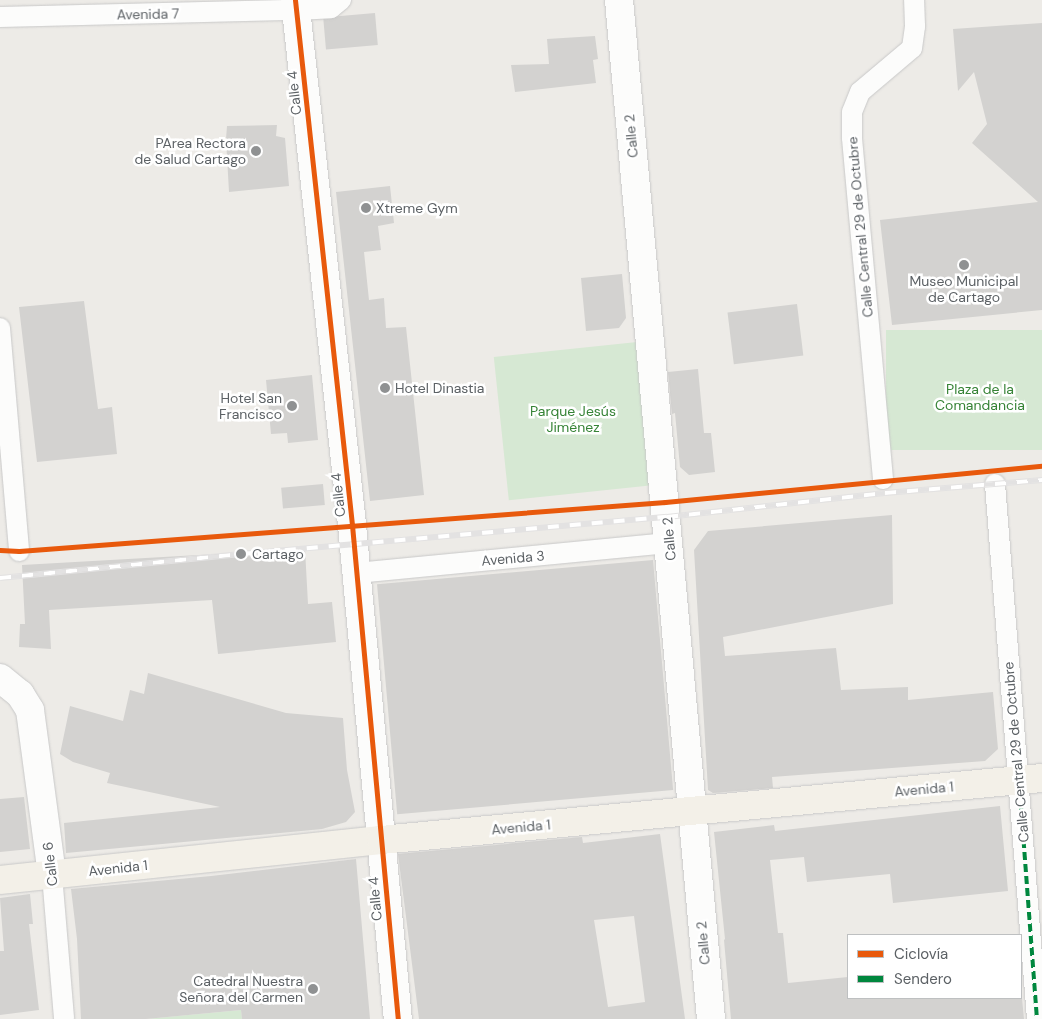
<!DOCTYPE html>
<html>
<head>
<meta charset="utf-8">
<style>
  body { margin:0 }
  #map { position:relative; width:1042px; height:1019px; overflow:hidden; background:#edebe7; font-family:"DM Sans",sans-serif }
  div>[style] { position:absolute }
  .green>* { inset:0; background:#d6e8d3; transform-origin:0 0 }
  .building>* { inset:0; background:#d3d2d0; transform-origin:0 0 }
  .roads { filter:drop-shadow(0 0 1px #c8c8c8) drop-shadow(0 0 1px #c8c8c8) }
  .street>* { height:20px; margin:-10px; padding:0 10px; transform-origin:10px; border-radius:10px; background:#fcfcfb }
  .secondary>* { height:28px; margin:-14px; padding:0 14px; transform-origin:14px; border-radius:14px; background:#fcfcfb }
  .primary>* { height:28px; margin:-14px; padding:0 14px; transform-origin:14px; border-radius:14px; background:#f3f0e8 }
  .rail>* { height:5.5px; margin-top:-2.75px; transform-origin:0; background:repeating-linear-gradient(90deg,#fff 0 11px,#e3e2e2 0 22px); box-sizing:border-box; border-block:1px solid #e3e2e2 }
  .quiet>* { height:4px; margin-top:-2px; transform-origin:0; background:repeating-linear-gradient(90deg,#00873e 0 8px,transparent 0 12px) }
  .cycleway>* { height:5px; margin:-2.5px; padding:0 2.5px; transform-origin:2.5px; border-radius:2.5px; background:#e8590c }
  .dots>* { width:14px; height:14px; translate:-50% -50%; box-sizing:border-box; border:2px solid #fff; border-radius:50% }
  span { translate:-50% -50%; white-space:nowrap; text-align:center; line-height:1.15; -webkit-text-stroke:5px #fff; paint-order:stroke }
  .street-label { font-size:14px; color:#5c6165 }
  .poi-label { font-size:14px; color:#5c6165 }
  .right { translate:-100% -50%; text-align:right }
  .left { translate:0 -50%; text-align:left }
  .park-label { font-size:14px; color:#368336 }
  .legend { position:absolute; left:847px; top:934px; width:175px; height:65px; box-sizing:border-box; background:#fff; border:1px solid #bec0c1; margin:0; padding:6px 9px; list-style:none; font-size:15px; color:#5c6165 }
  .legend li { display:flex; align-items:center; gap:10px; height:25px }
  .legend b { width:25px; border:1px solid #bec0c1 }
</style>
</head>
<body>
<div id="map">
  <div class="green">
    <i style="left:1042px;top:330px;width:120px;height:156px;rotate:90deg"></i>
    <i style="left:637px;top:342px;width:144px;height:144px;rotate:84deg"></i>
    <i style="clip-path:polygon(241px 1010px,242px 1019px,146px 1019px)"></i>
  </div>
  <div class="building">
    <i style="left:375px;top:13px;width:32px;height:52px;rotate:85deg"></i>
    <i style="clip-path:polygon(1042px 23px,1042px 310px,892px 325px,880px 220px,1038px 202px,972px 143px,987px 124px,974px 72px,958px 91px,953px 29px)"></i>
    <i style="clip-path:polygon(595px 36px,598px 59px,593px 60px,596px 83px,515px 92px,511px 65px,549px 64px,547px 39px)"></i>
    <i style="clip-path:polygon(277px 125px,276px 136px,285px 138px,289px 186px,229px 192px,226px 139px,227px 126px)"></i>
    <i style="clip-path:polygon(390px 186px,394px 223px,378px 226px,381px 250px,364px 252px,369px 300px,384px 298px,386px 328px,406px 327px,424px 495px,370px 501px,336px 192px)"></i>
    <i style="clip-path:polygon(622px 274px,626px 318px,619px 328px,586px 331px,581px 278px)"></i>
    <i style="clip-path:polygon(84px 301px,98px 409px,112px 407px,117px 454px,37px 462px,19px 307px)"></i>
    <i style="left:797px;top:304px;width:52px;height:70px;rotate:83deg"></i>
    <i style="clip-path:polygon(698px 369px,704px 433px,711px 433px,715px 472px,689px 475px,680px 467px,675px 413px,672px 414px,668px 372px)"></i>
    <i style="clip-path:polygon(312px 375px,318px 440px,288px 443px,287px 433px,271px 434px,266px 380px)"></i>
    <i style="left:323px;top:484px;width:21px;height:42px;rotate:85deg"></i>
    <i style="clip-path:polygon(892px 515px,893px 604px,723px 637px,725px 656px,836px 648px,841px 690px,908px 687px,908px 700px,993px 692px,998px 749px,985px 761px,772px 777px,773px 788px,713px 793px,708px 790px,694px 550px,708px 531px)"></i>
    <i style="clip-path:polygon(305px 549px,308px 604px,332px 602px,336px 642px,218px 654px,212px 600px,49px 610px,51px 649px,19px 647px,20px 624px,25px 624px,22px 565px)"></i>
    <i style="left:653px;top:560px;width:231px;height:277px;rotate:85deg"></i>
    <i style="clip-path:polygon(148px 673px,286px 713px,343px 718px,347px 770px,355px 812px,346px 822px,322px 829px,66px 853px,64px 823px,220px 807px,107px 783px,110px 773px,73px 762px,60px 754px,70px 706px,123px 721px,130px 690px,144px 694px)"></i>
    <i style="clip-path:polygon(24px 797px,30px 849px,0 852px,0 799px)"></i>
    <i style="clip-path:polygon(1000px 806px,1008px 891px,893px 903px,890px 874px,807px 882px,804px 857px,770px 860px,778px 933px,783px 933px,788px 983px,848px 977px,848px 998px,1022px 998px,1024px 1019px,731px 1019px,724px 940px,725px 939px,714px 832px,774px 825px,775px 831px)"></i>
    <i style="clip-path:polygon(evenodd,660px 834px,685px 1019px,419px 1019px,398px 854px,582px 837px,583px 843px,660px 834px,634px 916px,645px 1002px,608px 1007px,594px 920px,634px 916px)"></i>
    <i style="clip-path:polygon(356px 859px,370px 1019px,242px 1019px,241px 1010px,146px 1019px,81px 1019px,77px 939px,71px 889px,211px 876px)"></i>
    <i style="clip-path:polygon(30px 894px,33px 924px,29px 924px,39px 1010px,0 1015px,0 951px,4px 951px,0 898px)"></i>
  </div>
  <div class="roads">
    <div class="street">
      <i style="left:0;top:17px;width:296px;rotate:-1.4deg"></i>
      <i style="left:296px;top:10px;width:35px;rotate:-3deg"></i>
      <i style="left:331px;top:8px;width:13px;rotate:-39deg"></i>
      <i style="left:0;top:328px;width:224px;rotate:85.1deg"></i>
      <i style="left:883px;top:479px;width:343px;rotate:-95.2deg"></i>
      <i style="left:852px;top:137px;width:25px;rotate:-90deg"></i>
      <i style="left:852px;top:112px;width:22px;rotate:-68deg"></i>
      <i style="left:860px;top:92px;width:68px;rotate:-40.2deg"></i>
      <i style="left:912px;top:48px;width:22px;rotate:-82deg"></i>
      <i style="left:915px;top:26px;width:26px;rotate:-92deg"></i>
      <i style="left:995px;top:484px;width:537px;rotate:85.51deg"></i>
      <i style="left:356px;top:573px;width:314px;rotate:-5.5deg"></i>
      <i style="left:52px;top:875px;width:144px;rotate:85.2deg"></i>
    </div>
    <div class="secondary">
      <i style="left:295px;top:0;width:528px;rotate:83.8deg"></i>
      <i style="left:352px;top:525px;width:496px;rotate:84.7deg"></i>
      <i style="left:619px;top:0;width:1023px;rotate:84.84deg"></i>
      <i style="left:0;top:678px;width:26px;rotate:39deg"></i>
      <i style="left:20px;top:694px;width:19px;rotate:58deg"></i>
      <i style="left:30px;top:710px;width:166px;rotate:82.4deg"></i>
    </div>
    <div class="primary">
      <i style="left:0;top:880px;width:383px;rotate:-6deg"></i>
      <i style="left:381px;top:840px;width:664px;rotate:-5.36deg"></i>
    </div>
  </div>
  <div class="rail">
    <i style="left:0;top:578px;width:242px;rotate:-5.7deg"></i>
    <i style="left:241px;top:554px;width:428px;rotate:-5deg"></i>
    <i style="left:667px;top:517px;width:219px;rotate:-6.3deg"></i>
    <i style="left:885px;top:493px;width:158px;rotate:-4.7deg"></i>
  </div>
  <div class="quiet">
    <i style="left:1019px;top:780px;width:240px;rotate:85.7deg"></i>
  </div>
  <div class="cycleway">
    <i style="left:295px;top:0;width:528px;rotate:83.8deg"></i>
    <i style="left:352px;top:525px;width:496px;rotate:84.7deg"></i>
    <i style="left:0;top:550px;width:19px;rotate:3deg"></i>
    <i style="left:19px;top:551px;width:648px;rotate:-4.34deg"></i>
    <i style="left:665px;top:502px;width:379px;rotate:-5.5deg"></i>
  </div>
  <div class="dots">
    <i style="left:256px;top:151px;background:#8f9192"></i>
    <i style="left:366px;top:208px;background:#8f9192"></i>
    <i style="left:964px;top:265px;background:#8f9192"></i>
    <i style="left:385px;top:388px;background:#8f9192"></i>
    <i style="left:292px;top:406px;background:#8f9192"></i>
    <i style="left:241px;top:554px;background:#8f9192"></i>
    <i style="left:313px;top:989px;background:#8f9192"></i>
  </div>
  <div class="street-label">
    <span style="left:148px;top:14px;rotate:-1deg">Avenida 7</span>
    <span style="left:294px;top:93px;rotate:-96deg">Calle 4</span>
    <span style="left:631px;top:136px;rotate:-95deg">Calle 2</span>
    <span style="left:860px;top:227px;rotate:-95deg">Calle Central 29 de Octubre</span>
    <span style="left:338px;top:495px;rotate:-96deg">Calle 4</span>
    <span style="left:669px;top:539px;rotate:-95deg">Calle 2</span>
    <span style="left:513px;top:558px;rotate:-5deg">Avenida 3</span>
    <span style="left:1016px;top:752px;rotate:-95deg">Calle Central 29 de Octubre</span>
    <span style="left:924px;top:789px;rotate:-5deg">Avenida 1</span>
    <span style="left:521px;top:827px;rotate:-5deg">Avenida 1</span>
    <span style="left:50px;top:864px;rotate:-97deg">Calle 6</span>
    <span style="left:118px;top:868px;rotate:-6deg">Avenida 1</span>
    <span style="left:375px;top:899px;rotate:-95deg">Calle 4</span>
    <span style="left:703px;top:943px;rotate:-95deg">Calle 2</span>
  </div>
  <div class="poi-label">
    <span class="right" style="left:246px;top:151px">PArea Rectora<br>de Salud Cartago</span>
    <span class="left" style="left:376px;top:208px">Xtreme Gym</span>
    <span style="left:964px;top:289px">Museo Municipal<br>de Cartago</span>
    <span class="left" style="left:395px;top:388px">Hotel Dinastia</span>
    <span class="right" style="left:282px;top:406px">Hotel San<br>Francisco</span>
    <span class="left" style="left:252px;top:554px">Cartago</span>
    <span class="right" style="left:303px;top:989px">Catedral Nuestra<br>Señora del Carmen</span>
  </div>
  <div class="park-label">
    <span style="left:980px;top:397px">Plaza de la<br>Comandancia</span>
    <span style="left:573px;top:419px">Parque Jesús<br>Jiménez</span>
  </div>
  <ul class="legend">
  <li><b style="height:6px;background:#e8590c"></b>Ciclovía</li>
  <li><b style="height:6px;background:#00873e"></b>Sendero</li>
  </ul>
</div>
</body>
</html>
